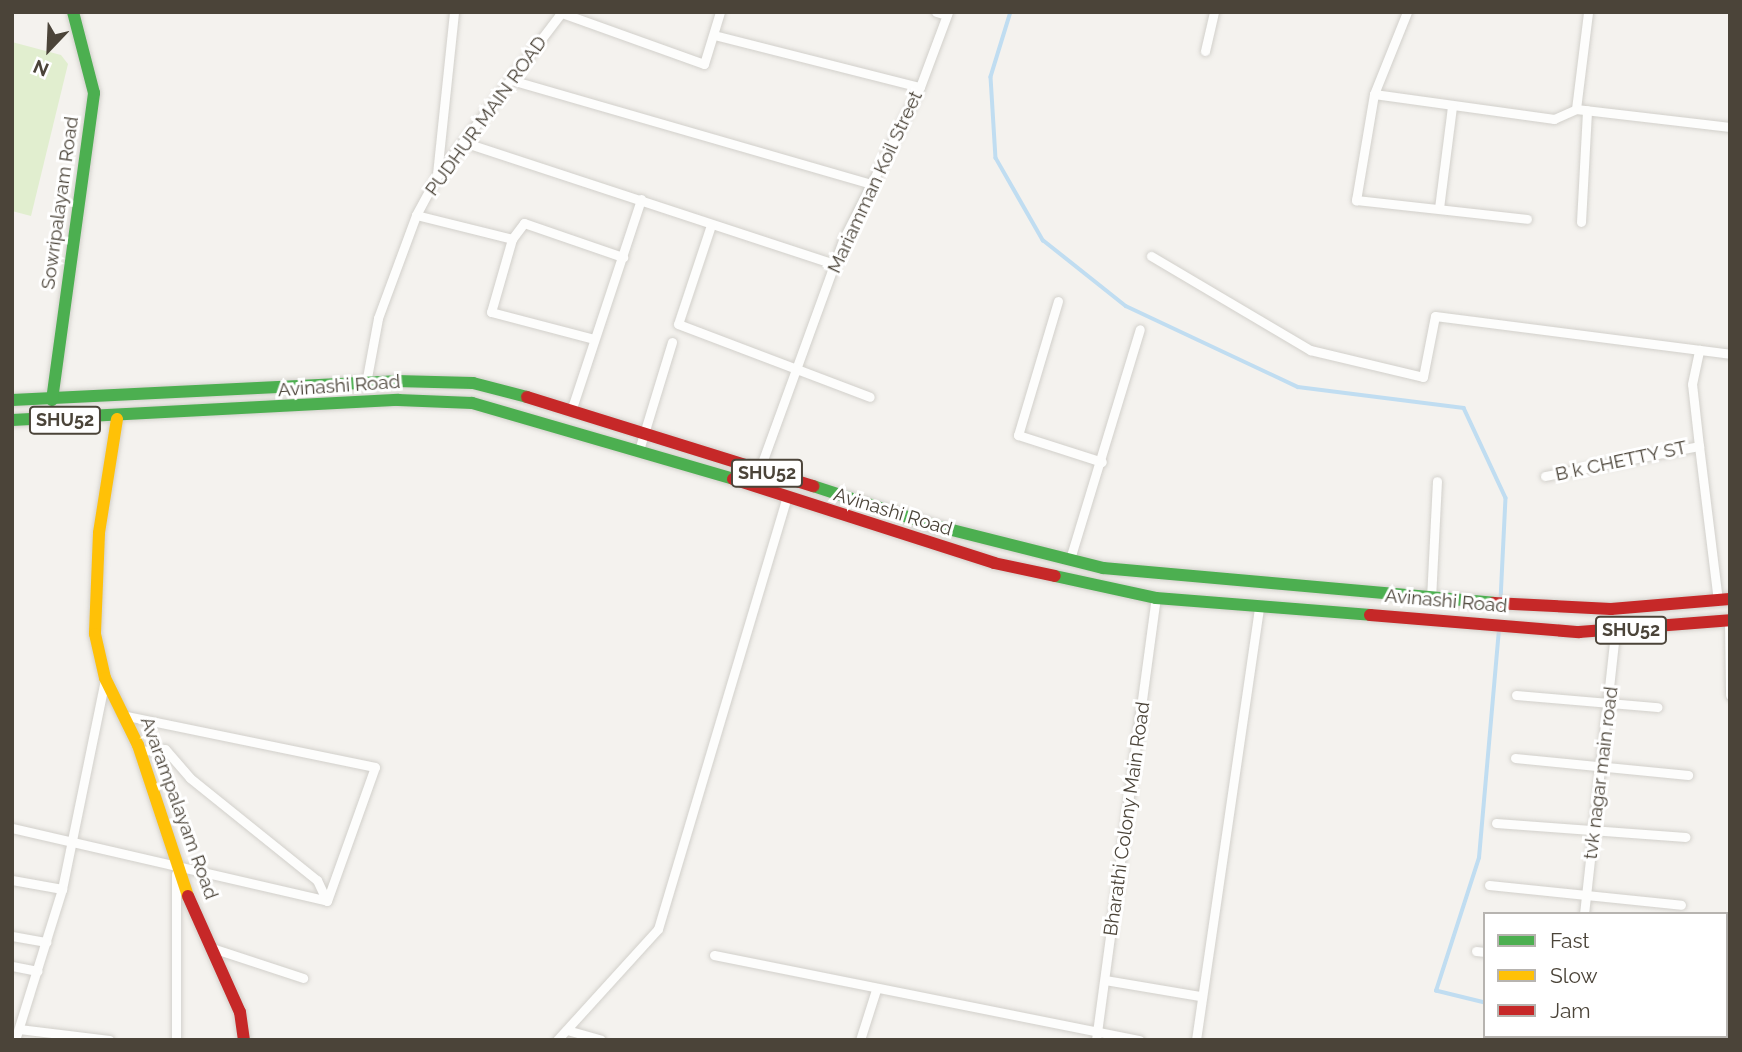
<!DOCTYPE html>
<html>
<head>
<meta charset="utf-8">
<style>
  body { margin:0 }
  #map { position:relative; width:1742px; height:1052px; overflow:hidden; background:#f4f2ee; font-family:Raleway,sans-serif }
  div>[style] { position:absolute }
  .green>* { inset:0; background:#e1eecf }
  .stream>* { height:3.5px; margin:-1.75px; padding:0 1.75px; transform-origin:1.75px; border-radius:1.75px; background:#c0ddf1 }
  .roads { filter:drop-shadow(0 0 2px #d2d0cb) drop-shadow(0 0 2px #d2d0cb) }
  .street>* { height:9px; margin:-4.5px; padding:0 4.5px; transform-origin:4.5px; border-radius:4.5px; background:#fdfdfc }
  .fast>* { height:12px; margin:-6px; padding:0 6px; transform-origin:6px; border-radius:6px; background:#4caf50 }
  .slow>* { height:12px; margin:-6px; padding:0 6px; transform-origin:6px; border-radius:6px; background:#ffc107 }
  .jam>* { height:12px; margin:-6px; padding:0 6px; transform-origin:6px; border-radius:6px; background:#c62828 }
  span { translate:-50% -50%; white-space:nowrap; text-align:center; line-height:1.15; -webkit-text-stroke:6px #fff; paint-order:stroke }
  .shield-label span { padding:2px 5px; background:#fff; border:2px solid; border-radius:5px; -webkit-text-stroke-width:0 }
  .shield-label { font-size:18px; color:#4b4439; font-weight:700 }
  .street-label { font-size:19px; color:#4b4439 }
  .frame { position:absolute; inset:0; border:14px solid #4b4439; pointer-events:none }
  .legend { position:absolute; left:1483px; top:912px; width:245px; height:126px; box-sizing:border-box; background:#fff; border:2px solid #b7b4b0; margin:0; padding:9px 12px; list-style:none; font-size:21px; color:#4b4439 }
  .legend li { display:flex; align-items:center; gap:14px; height:35px }
  .legend b { width:35px; border:2px solid #b7b4b0 }
  .north { position:absolute; left:14px; top:14px; width:70px; height:70px; -webkit-text-stroke:5px #fff; paint-order:stroke; rotate:203deg; font-size:19px; font-weight:700; line-height:28px; text-align:center; color:#4b4439 }
  .north::after { content:''; display:block; margin:auto; width:24px; height:32px; background:#4b4439; clip-path:polygon(50% 0,100% 100%,50% 72%,0 100%) }
</style>
</head>
<body>
<div id="map">
  <div class="green">
    <i style="clip-path:polygon(12px 42px,61px 55px,68px 64px,31px 216px,12px 211px)"></i>
  </div>
  <div class="stream">
    <i style="left:1011px;top:12px;width:68px;rotate:107.1deg"></i>
    <i style="left:991px;top:77px;width:81px;rotate:86.5deg"></i>
    <i style="left:996px;top:158px;width:95px;rotate:60.2deg"></i>
    <i style="left:1043px;top:240px;width:106px;rotate:38.5deg"></i>
    <i style="left:1126px;top:306px;width:190px;rotate:25.2deg"></i>
    <i style="left:1298px;top:387px;width:167px;rotate:7.2deg"></i>
    <i style="left:1464px;top:408px;width:99px;rotate:65deg"></i>
    <i style="left:1506px;top:498px;width:101px;rotate:92.8deg"></i>
    <i style="left:1485px;top:1003px;width:50px;rotate:-166.2deg"></i>
    <i style="left:1436px;top:991px;width:140px;rotate:-72.1deg"></i>
    <i style="left:1479px;top:858px;width:231px;rotate:-85deg"></i>
    <i style="left:1606px;top:1036px;width:5px;rotate:53deg"></i>
  </div>
  <div class="roads">
    <div class="street">
      <i style="left:559px;top:12px;width:154px;rotate:19.7deg"></i>
      <i style="left:704px;top:64px;width:54px;rotate:-72.9deg"></i>
      <i style="left:936px;top:12px;width:11px;rotate:15deg"></i>
      <i style="left:1407px;top:12px;width:88px;rotate:111.9deg"></i>
      <i style="left:1374px;top:94px;width:108px;rotate:99.6deg"></i>
      <i style="left:1356px;top:200px;width:172px;rotate:6.3deg"></i>
      <i style="left:714px;top:35px;width:212px;rotate:14.2deg"></i>
      <i style="left:1205px;top:51px;width:40px;rotate:-77deg"></i>
      <i style="left:511px;top:80px;width:375px;rotate:16.1deg"></i>
      <i style="left:1374px;top:94px;width:182px;rotate:7.9deg"></i>
      <i style="left:1554px;top:119px;width:24px;rotate:-24deg"></i>
      <i style="left:1576px;top:109px;width:155px;rotate:6.7deg"></i>
      <i style="left:1576px;top:109px;width:98px;rotate:-82.9deg"></i>
      <i style="left:463px;top:142px;width:391px;rotate:18.2deg"></i>
      <i style="left:437px;top:174px;width:163px;rotate:-84deg"></i>
      <i style="left:1439px;top:208px;width:103px;rotate:-82.7deg"></i>
      <i style="left:416px;top:215px;width:99px;rotate:14deg"></i>
      <i style="left:512px;top:239px;width:20px;rotate:-53deg"></i>
      <i style="left:524px;top:223px;width:105px;rotate:19deg"></i>
      <i style="left:1581px;top:222px;width:112px;rotate:-86.9deg"></i>
      <i style="left:711px;top:225px;width:104px;rotate:108.4deg"></i>
      <i style="left:678px;top:324px;width:205px;rotate:20.8deg"></i>
      <i style="left:512px;top:239px;width:76px;rotate:106deg"></i>
      <i style="left:491px;top:312px;width:106px;rotate:14.7deg"></i>
      <i style="left:1151px;top:256px;width:185px;rotate:30.6deg"></i>
      <i style="left:1310px;top:350px;width:116px;rotate:13.4deg"></i>
      <i style="left:1423px;top:377px;width:62px;rotate:-78.9deg"></i>
      <i style="left:1435px;top:316px;width:297px;rotate:7.3deg"></i>
      <i style="left:1058px;top:301px;width:140px;rotate:106.6deg"></i>
      <i style="left:1018px;top:435px;width:88px;rotate:17.8deg"></i>
      <i style="left:366px;top:383px;width:66px;rotate:-79.5deg"></i>
      <i style="left:378px;top:318px;width:110px;rotate:-69.7deg"></i>
      <i style="left:416px;top:215px;width:44px;rotate:-61.7deg"></i>
      <i style="left:437px;top:176px;width:206px;rotate:-52.7deg"></i>
      <i style="left:572px;top:408px;width:220px;rotate:-71.7deg"></i>
      <i style="left:1699px;top:446px;width:62px;rotate:-96.4deg"></i>
      <i style="left:1692px;top:384px;width:35px;rotate:-78deg"></i>
      <i style="left:639px;top:450px;width:113px;rotate:-73deg"></i>
      <i style="left:759px;top:471px;width:246px;rotate:-70deg"></i>
      <i style="left:843px;top:240px;width:171px;rotate:-63.3deg"></i>
      <i style="left:920px;top:87px;width:80px;rotate:-69.5deg"></i>
      <i style="left:1545px;top:476px;width:157px;rotate:-11deg"></i>
      <i style="left:1699px;top:446px;width:156px;rotate:83deg"></i>
      <i style="left:1070px;top:559px;width:240px;rotate:-73.1deg"></i>
      <i style="left:1431px;top:599px;width:118px;rotate:-87.1deg"></i>
      <i style="left:1729px;top:620px;width:75px;rotate:89.2deg"></i>
      <i style="left:1516px;top:695px;width:142px;rotate:4.9deg"></i>
      <i style="left:139px;top:751px;width:26px;rotate:-4deg"></i>
      <i style="left:165px;top:749px;width:38px;rotate:49deg"></i>
      <i style="left:190px;top:778px;width:163px;rotate:38.8deg"></i>
      <i style="left:317px;top:880px;width:23px;rotate:65deg"></i>
      <i style="left:1515px;top:758px;width:174px;rotate:5.6deg"></i>
      <i style="left:1496px;top:823px;width:190px;rotate:4.2deg"></i>
      <i style="left:12px;top:828px;width:323px;rotate:13deg"></i>
      <i style="left:327px;top:901px;width:142px;rotate:-70.3deg"></i>
      <i style="left:375px;top:767px;width:254px;rotate:-168.4deg"></i>
      <i style="left:12px;top:880px;width:51px;rotate:10.2deg"></i>
      <i style="left:1489px;top:885px;width:193px;rotate:5.9deg"></i>
      <i style="left:1584px;top:914px;width:285px;rotate:-83.7deg"></i>
      <i style="left:12px;top:936px;width:35px;rotate:10deg"></i>
      <i style="left:212px;top:948px;width:96px;rotate:18.2deg"></i>
      <i style="left:1476px;top:951px;width:9px;rotate:6deg"></i>
      <i style="left:714px;top:955px;width:434px;rotate:11.3deg"></i>
      <i style="left:12px;top:966px;width:26px;rotate:11deg"></i>
      <i style="left:1105px;top:980px;width:96px;rotate:9.6deg"></i>
      <i style="left:19px;top:1029px;width:91px;rotate:7deg"></i>
      <i style="left:567px;top:1030px;width:35px;rotate:16deg"></i>
      <i style="left:15px;top:1040px;width:158px;rotate:-72.7deg"></i>
      <i style="left:62px;top:889px;width:214px;rotate:-78.4deg"></i>
      <i style="left:176px;top:1040px;width:166px;rotate:-90deg"></i>
      <i style="left:557px;top:1040px;width:150px;rotate:-47.7deg"></i>
      <i style="left:658px;top:929px;width:448px;rotate:-73.4deg"></i>
      <i style="left:860px;top:1040px;width:52px;rotate:-72.3deg"></i>
      <i style="left:1096px;top:1040px;width:446px;rotate:-82.3deg"></i>
      <i style="left:1196px;top:1040px;width:439px;rotate:-81.7deg"></i>
    </div>
    <div class="fast">
      <i style="left:12px;top:400px;width:384px;rotate:-2.8deg"></i>
      <i style="left:396px;top:381px;width:77px;rotate:1.5deg"></i>
      <i style="left:473px;top:383px;width:56px;rotate:14.5deg"></i>
      <i style="left:52px;top:400px;width:310px;rotate:-82.2deg"></i>
      <i style="left:94px;top:93px;width:84px;rotate:-104.5deg"></i>
      <i style="left:12px;top:420px;width:387px;rotate:-3deg"></i>
      <i style="left:398px;top:400px;width:74px;rotate:2.3deg"></i>
      <i style="left:472px;top:403px;width:272px;rotate:16.2deg"></i>
      <i style="left:813px;top:486px;width:125px;rotate:18.1deg"></i>
      <i style="left:932px;top:525px;width:176px;rotate:14.1deg"></i>
      <i style="left:1103px;top:568px;width:392px;rotate:5.1deg"></i>
      <i style="left:1055px;top:576px;width:103px;rotate:12.3deg"></i>
      <i style="left:1156px;top:598px;width:215px;rotate:4.5deg"></i>
    </div>
    <div class="slow">
      <i style="left:117px;top:419px;width:115px;rotate:99deg"></i>
      <i style="left:99px;top:533px;width:101px;rotate:92.3deg"></i>
      <i style="left:95px;top:634px;width:45px;rotate:77.2deg"></i>
      <i style="left:105px;top:678px;width:75px;rotate:63.8deg"></i>
      <i style="left:138px;top:745px;width:159px;rotate:71.7deg"></i>
    </div>
    <div class="jam">
      <i style="left:527px;top:397px;width:300px;rotate:17.3deg"></i>
      <i style="left:733px;top:479px;width:274px;rotate:17.8deg"></i>
      <i style="left:994px;top:563px;width:62px;rotate:12deg"></i>
      <i style="left:1493px;top:603px;width:118px;rotate:2.9deg"></i>
      <i style="left:1611px;top:609px;width:119px;rotate:-4.8deg"></i>
      <i style="left:1370px;top:615px;width:210px;rotate:4.7deg"></i>
      <i style="left:1579px;top:632px;width:151px;rotate:-4.5deg"></i>
      <i style="left:188px;top:896px;width:127px;rotate:65.9deg"></i>
      <i style="left:240px;top:1012px;width:28px;rotate:82deg"></i>
    </div>
  </div>
  <div class="shield-label">
    <span style="left:65px;top:420px">SHU52</span>
    <span style="left:767px;top:473px">SHU52</span>
    <span style="left:1631px;top:630px">SHU52</span>
  </div>
  <div class="street-label">
    <span style="left:486px;top:116px;rotate:-54deg">PUDHUR MAIN ROAD</span>
    <span style="left:875px;top:182px;rotate:-65deg">Mariamman Koil Street</span>
    <span style="left:60px;top:203px;rotate:-82deg">Sowripalayam Road</span>
    <span style="left:339px;top:386px;rotate:-4deg">Avinashi Road</span>
    <span style="left:1621px;top:461px;rotate:-12deg">B k CHETTY ST</span>
    <span style="left:893px;top:512px;rotate:17deg">Avinashi Road</span>
    <span style="left:1446px;top:601px;rotate:5deg">Avinashi Road</span>
    <span style="left:1601px;top:773px;rotate:-83deg">tvk nagar main road</span>
    <span style="left:179px;top:808px;rotate:70deg">Avarampalayam Road</span>
    <span style="left:1127px;top:819px;rotate:-82deg">Bharathi Colony Main Road</span>
  </div>
  <div class="frame"></div>
  <ul class="legend">
  <li><b style="height:9px;background:#4caf50"></b>Fast</li>
  <li><b style="height:9px;background:#ffc107"></b>Slow</li>
  <li><b style="height:9px;background:#c62828"></b>Jam</li>
  </ul>
  <div class="north">N</div>
</div>
</body>
</html>
